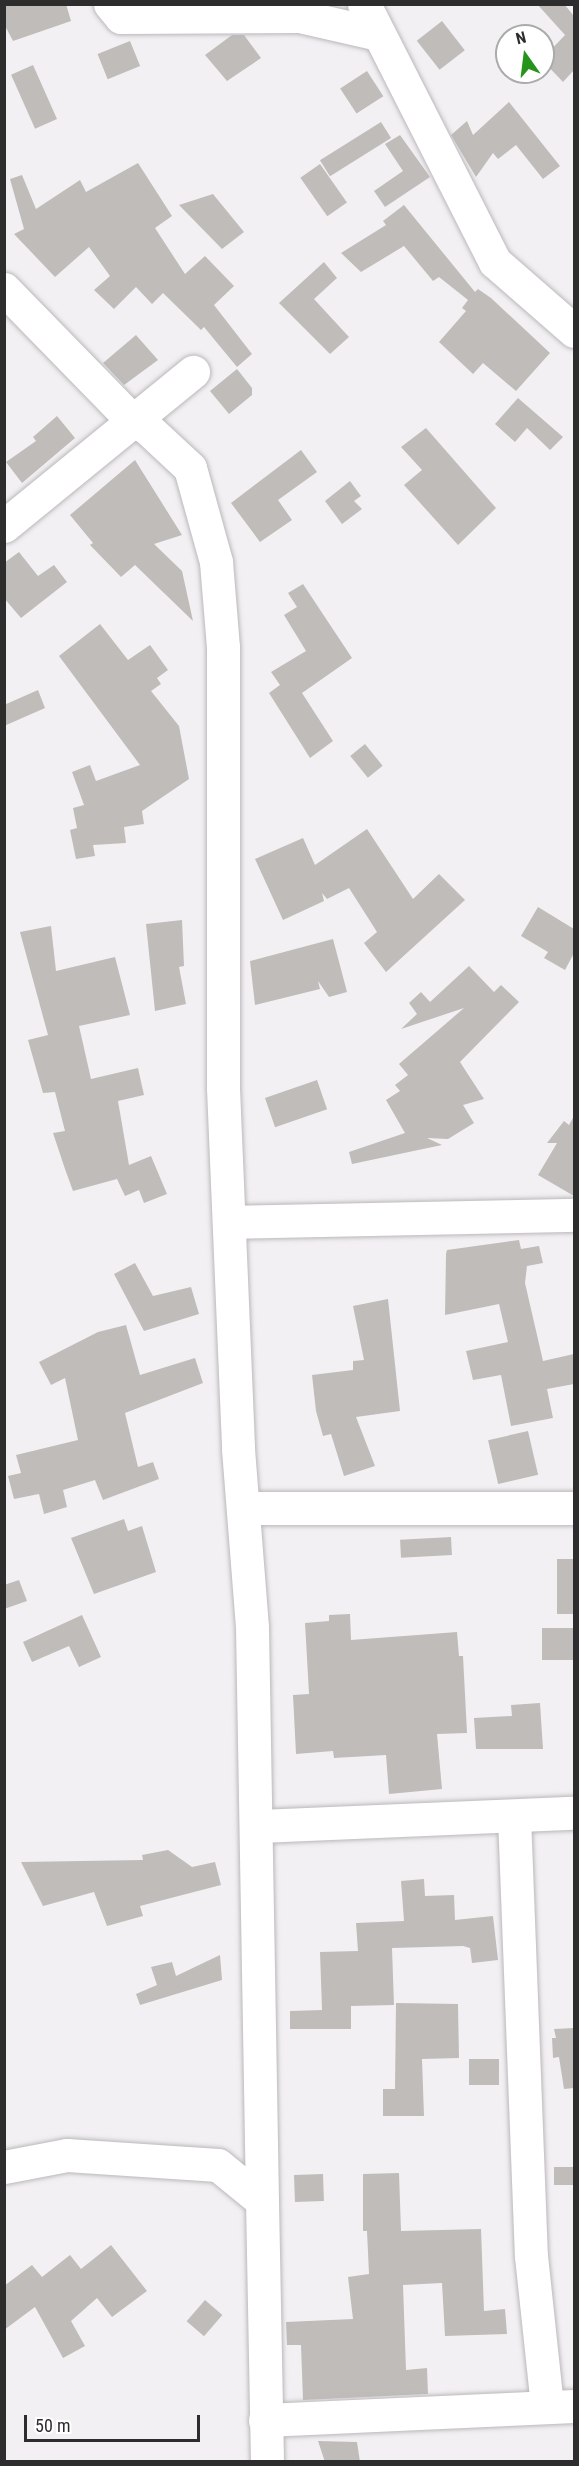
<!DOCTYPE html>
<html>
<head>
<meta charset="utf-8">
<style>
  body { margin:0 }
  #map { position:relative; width:579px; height:2466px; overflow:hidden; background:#f3f0f3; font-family:"Roboto Condensed",sans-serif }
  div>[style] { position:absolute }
  .building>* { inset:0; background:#bfbcba; transform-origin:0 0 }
  .roads { filter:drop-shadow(0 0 2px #bbb8bb) drop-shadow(0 0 2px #bbb8bb) }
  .minor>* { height:33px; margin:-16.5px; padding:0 16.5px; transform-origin:16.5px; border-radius:16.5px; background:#fff }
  span { translate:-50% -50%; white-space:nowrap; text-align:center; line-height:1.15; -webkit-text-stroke:6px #fff; paint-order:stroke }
  .frame { position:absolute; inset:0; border:6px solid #2e2d2e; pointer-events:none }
  .north { position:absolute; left:495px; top:24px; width:60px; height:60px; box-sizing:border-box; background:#fff; border:2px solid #ababab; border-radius:50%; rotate:346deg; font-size:16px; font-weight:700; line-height:24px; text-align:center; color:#2e2d2e }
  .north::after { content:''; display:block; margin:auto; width:21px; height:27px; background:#26931d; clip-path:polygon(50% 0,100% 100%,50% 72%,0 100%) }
  .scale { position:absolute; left:24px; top:2415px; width:176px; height:27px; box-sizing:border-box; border:3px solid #2e2d2e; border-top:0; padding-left:8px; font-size:18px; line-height:21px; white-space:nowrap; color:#2e2d2e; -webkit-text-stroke:4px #fff; paint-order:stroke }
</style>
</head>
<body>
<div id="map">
  <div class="building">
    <i style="clip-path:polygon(4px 4px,66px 4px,71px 21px,13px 41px,4px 24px)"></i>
    <i style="clip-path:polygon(537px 4px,564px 4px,574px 16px,574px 70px,563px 82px,545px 63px,545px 56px,565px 35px)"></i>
    <i style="left:442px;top:21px;width:37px;height:32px;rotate:52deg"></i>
    <i style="clip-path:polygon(232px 35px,244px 35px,261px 58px,227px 81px,205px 55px)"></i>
    <i style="left:130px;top:41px;width:27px;height:35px;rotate:68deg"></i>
    <i style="left:33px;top:65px;width:59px;height:24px;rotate:66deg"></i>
    <i style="left:367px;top:71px;width:30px;height:32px;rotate:57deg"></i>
    <i style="clip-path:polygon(509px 102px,560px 166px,543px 179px,516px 145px,498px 159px,493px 153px,476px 177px,451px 135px,467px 121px,473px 135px)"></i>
    <i style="left:381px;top:122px;width:19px;height:72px;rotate:58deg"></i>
    <i style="clip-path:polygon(400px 135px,430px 177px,385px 207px,374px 191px,403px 171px,385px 144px)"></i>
    <i style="clip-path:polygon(138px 163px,172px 216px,155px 228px,185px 274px,205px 256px,234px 286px,214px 305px,252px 354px,237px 367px,204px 327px,201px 330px,163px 293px,152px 304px,136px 287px,114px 309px,94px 290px,110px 276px,89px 247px,55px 277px,14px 234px,24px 229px,10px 179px,22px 175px,36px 209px,80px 180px,86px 192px)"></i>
    <i style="left:320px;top:164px;width:47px;height:24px;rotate:55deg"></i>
    <i style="clip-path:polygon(213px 194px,244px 232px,222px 249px,179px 205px)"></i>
    <i style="clip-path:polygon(404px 205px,475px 292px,478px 289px,491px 298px,550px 353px,516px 391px,483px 363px,473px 374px,439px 342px,466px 311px,462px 308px,468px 300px,439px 277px,433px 281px,404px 246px,361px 272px,341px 253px,386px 225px,383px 221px)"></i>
    <i style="clip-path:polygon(324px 262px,337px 278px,314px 299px,349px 337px,330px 354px,279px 303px)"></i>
    <i style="clip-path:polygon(136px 335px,158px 360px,124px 385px,103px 363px)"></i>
    <i style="clip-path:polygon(237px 369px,252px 388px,252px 395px,229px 414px,210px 391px)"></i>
    <i style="clip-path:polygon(518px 398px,563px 437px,550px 450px,527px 428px,515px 442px,495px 424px)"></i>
    <i style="clip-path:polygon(57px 416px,75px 438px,22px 483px,6px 462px,36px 441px,33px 437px)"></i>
    <i style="clip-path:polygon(426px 428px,496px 508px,458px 545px,404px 485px,422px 470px,401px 447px)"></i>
    <i style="clip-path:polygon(301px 450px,317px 472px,278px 500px,292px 520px,260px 542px,231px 503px)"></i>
    <i style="clip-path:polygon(135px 460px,182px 535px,154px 544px,182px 571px,193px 621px,135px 565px,121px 577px,90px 545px,93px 543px,70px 515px)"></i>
    <i style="clip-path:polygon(350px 481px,361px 496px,354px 501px,362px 509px,342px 524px,325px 501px)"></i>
    <i style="clip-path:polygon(19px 552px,38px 576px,54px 565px,67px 582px,21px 618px,4px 598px,4px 563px)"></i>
    <i style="clip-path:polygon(303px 584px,352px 658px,302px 693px,333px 741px,310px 758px,269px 693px,280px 685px,271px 672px,306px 651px,284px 615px,297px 607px,288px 593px)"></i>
    <i style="clip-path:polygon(100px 624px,128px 660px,150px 645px,168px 670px,157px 678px,161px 684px,151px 691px,179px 726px,189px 779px,142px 811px,144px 824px,124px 827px,126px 843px,93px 845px,95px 856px,76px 859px,70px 830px,77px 828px,73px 808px,84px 805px,72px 772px,90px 765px,96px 781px,140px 765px,59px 656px)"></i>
    <i style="clip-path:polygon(38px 690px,45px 708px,4px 726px,4px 705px)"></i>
    <i style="left:365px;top:744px;width:28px;height:19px;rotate:51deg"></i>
    <i style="clip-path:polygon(367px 829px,413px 899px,439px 874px,465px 900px,386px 972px,364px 943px,377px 932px,349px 888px,327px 899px,322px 893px,324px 901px,283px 920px,255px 859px,303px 838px,315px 865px)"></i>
    <i style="clip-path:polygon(538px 907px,574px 929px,574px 953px,565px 970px,544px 958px,548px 952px,521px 936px)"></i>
    <i style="clip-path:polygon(182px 920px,184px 966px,179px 967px,186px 1004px,155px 1011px,146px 924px)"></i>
    <i style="clip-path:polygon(51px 926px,56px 971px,115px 957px,130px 1015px,79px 1026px,91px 1079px,138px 1068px,144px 1095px,118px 1101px,129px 1165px,151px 1156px,167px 1194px,144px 1203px,139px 1190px,125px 1196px,117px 1179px,73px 1191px,65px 1169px,53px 1133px,65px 1131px,55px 1092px,43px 1093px,28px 1040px,48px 1035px,20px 932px)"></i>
    <i style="clip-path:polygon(333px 939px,347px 992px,329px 997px,318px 981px,320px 989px,255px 1005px,250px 961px)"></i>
    <i style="clip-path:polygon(469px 966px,494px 992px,501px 985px,519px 1002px,460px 1062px,484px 1099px,463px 1105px,474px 1123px,448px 1139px,427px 1138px,442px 1145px,352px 1164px,349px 1152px,405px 1133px,386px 1100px,400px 1091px,395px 1085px,408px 1075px,399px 1064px,464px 1008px,401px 1029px,417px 1014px,409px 1003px,421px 992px,430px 1002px)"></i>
    <i style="left:317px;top:1080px;width:31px;height:55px;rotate:71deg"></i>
    <i style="clip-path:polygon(574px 1116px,574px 1196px,538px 1175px,557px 1143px,547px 1143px,564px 1121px,569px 1125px)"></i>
    <i style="clip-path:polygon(519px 1240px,521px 1249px,539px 1246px,543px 1263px,527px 1266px,525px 1283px,543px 1361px,574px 1354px,574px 1384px,547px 1389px,553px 1418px,511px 1426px,501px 1375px,473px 1380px,466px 1351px,508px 1342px,499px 1304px,445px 1315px,446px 1254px,447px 1250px)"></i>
    <i style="clip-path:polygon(135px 1263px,153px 1296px,191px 1287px,199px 1314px,144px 1331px,114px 1274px)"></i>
    <i style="clip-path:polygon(388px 1299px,400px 1411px,356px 1417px,375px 1466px,344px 1476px,331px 1434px,323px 1436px,316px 1411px,312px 1375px,353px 1370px,353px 1361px,364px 1360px,353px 1306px)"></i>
    <i style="clip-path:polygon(126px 1325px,140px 1375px,195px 1358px,203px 1383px,125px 1413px,138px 1467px,153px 1462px,159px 1479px,103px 1500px,95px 1480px,63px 1490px,67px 1507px,44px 1514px,39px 1494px,14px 1499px,8px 1476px,21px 1473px,16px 1455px,78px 1440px,65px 1378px,51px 1385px,39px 1362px,98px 1332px)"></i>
    <i style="left:528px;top:1431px;width:45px;height:41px;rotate:77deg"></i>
    <i style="clip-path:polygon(124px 1519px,128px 1531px,142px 1526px,156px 1572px,94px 1594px,71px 1538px)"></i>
    <i style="left:451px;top:1537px;width:18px;height:51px;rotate:87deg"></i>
    <i style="left:574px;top:1559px;width:55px;height:17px;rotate:90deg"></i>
    <i style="clip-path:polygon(19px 1580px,27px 1601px,4px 1609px,4px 1585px)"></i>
    <i style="clip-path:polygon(350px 1614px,351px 1640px,457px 1632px,459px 1656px,463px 1656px,467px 1733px,437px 1734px,442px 1789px,389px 1794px,386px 1755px,334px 1758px,333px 1751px,296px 1754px,293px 1695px,309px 1694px,305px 1623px,329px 1621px,329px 1615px)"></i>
    <i style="clip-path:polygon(82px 1615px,101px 1657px,79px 1667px,69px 1646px,32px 1662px,23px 1642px)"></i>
    <i style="left:574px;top:1628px;width:32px;height:32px;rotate:90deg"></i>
    <i style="clip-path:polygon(540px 1703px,543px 1749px,476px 1749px,474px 1718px,512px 1716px,511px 1705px)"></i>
    <i style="clip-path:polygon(168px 1850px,192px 1867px,215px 1862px,221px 1885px,140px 1906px,143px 1916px,107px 1926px,94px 1892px,43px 1906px,21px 1862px,143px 1860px,142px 1855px)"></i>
    <i style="clip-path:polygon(424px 1879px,425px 1896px,454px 1895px,455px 1920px,493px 1916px,498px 1960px,472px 1963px,470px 1948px,463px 1946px,392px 1948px,394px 2005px,351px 2006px,351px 2029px,290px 2029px,290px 2011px,322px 2010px,320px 1952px,358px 1951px,356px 1923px,404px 1921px,401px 1881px)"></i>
    <i style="clip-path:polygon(220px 1955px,222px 1980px,140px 2005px,136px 1994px,157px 1985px,151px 1967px,172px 1962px,176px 1976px)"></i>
    <i style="clip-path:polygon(396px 2003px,458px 2004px,459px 2058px,422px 2059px,424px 2116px,383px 2116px,383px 2089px,395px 2089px)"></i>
    <i style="clip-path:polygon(574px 2028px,574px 2088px,564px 2089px,559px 2057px,553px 2058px,552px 2038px,556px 2038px,554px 2029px)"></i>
    <i style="left:499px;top:2059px;width:26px;height:30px;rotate:90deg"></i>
    <i style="left:574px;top:2167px;width:18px;height:20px;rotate:90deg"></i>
    <i style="clip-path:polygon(399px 2173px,401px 2231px,481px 2229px,484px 2311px,505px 2309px,507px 2334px,445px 2336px,442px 2283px,403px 2285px,406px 2370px,427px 2368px,428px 2394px,303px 2400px,301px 2345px,287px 2345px,286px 2322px,353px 2319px,348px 2277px,369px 2274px,367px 2231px,363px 2231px,363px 2174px)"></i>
    <i style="left:323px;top:2174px;width:27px;height:29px;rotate:88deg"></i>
    <i style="clip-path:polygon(111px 2245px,147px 2291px,112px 2317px,97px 2298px,71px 2321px,85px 2346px,63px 2358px,35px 2307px,4px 2330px,4px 2286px,32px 2265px,42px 2277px,70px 2255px,81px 2269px)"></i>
    <i style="left:205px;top:2300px;width:23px;height:28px;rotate:41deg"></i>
    <i style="clip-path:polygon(318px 2441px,357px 2442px,360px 2462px,325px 2462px)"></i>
  </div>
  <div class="roads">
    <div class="minor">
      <i style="left:110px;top:4px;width:17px;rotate:50deg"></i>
      <i style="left:121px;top:17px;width:178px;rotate:-0.3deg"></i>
      <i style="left:299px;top:16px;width:81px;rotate:12.8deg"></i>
      <i style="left:364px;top:4px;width:289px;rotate:63.1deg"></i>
      <i style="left:495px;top:262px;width:105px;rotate:41.1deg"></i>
      <i style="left:4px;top:289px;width:183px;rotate:45.7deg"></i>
      <i style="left:132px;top:420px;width:16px;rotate:27deg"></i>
      <i style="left:146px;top:427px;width:60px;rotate:43deg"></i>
      <i style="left:190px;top:468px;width:98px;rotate:74.5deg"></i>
      <i style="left:216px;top:562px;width:85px;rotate:85.3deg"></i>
      <i style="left:223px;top:647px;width:441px;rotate:90deg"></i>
      <i style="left:223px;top:1088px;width:361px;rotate:87.6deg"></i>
      <i style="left:238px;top:1449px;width:179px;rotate:85.5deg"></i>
      <i style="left:252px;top:1627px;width:574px;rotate:89deg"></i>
      <i style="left:4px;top:526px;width:244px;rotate:-39.2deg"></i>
      <i style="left:229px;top:1222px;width:345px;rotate:-1.2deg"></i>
      <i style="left:244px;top:1508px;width:330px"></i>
      <i style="left:514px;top:1816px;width:440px;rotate:87.8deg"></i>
      <i style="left:531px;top:2256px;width:151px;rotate:83.9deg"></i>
      <i style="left:258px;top:1826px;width:316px;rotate:-2.4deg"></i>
      <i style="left:4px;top:2167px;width:64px;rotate:-10.8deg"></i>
      <i style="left:67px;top:2155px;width:151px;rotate:3.8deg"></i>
      <i style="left:218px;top:2165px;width:57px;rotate:39.3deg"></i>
      <i style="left:262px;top:2201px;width:261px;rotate:88.9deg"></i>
      <i style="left:265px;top:2420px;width:309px;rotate:-2.6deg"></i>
    </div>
  </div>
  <div class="frame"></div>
  <div class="north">N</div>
  <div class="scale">50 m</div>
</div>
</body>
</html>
